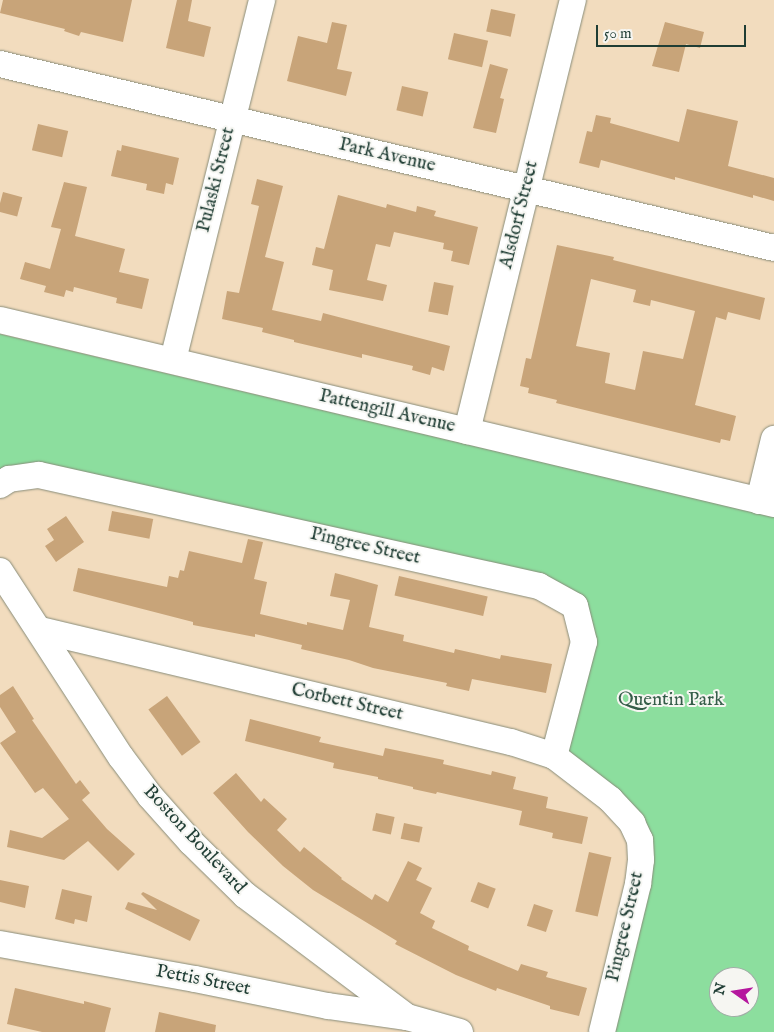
<!DOCTYPE html>
<html>
<head>
<meta charset="utf-8">
<style>
  body { margin:0 }
  #map { position:relative; width:774px; height:1032px; overflow:hidden; background:#f2dcbe; font-family:"IM FELL English",serif }
  div>[style] { position:absolute }
  .green>* { inset:0; background:#8cde9e }
  .building>* { inset:0; background:#c8a479; transform-origin:0 0 }
  .roads { filter:drop-shadow(0 0 1px #888c79) drop-shadow(0 0 1px #888c79) }
  .minor>* { height:26px; margin:-13px; padding:0 13px; transform-origin:13px; border-radius:13px; background:#fff }
  span { translate:-50% -50%; white-space:nowrap; text-align:center; line-height:1.15; -webkit-text-stroke:4px #f6f6f2; paint-order:stroke }
  .street-label { font-size:19px; color:#1f3d34 }
  .park-label { font-size:19px; color:#355d49 }
  .north { position:absolute; left:709px; top:967px; width:50px; height:50px; box-sizing:border-box; background:#f6f6f2; border:1px solid #a0aca6; border-radius:50%; rotate:283deg; font-size:14px; font-weight:700; line-height:20px; text-align:center; color:#1f3d34 }
  .north::after { content:''; display:block; margin:auto; width:18px; height:22px; background:#b5179e; clip-path:polygon(50% 0,100% 100%,50% 72%,0 100%) }
  .scale { position:absolute; left:596px; top:25px; width:150px; height:22px; box-sizing:border-box; border:2px solid #1f3d34; border-top:0; padding-left:6px; font-size:15px; line-height:18px; white-space:nowrap; color:#1f3d34; -webkit-text-stroke:4px #f6f6f2; paint-order:stroke }
</style>
</head>
<body>
<div id="map">
  <div class="green">
    <i style="clip-path:polygon(evenodd,0 334px,774px 517px,774px 1032px,612px 1032px,636px 821px,552px 754px,582px 633px,552px 594px,46px 477px,0 487px,0 334px,719px 977px,749px 977px,749px 1007px,719px 1007px,719px 977px)"></i>
  </div>
  <div class="building">
    <i style="clip-path:polygon(3px 0,132px 0,123px 42px,81px 32px,79px 36px,64px 31px,65px 29px,0 13px)"></i>
    <i style="clip-path:polygon(177px 0,192px 0,188px 21px,211px 27px,204px 57px,166px 48px)"></i>
    <i style="left:491px;top:9px;width:25px;height:23px;rotate:12deg"></i>
    <i style="clip-path:polygon(332px 22px,347px 25px,337px 69px,352px 72px,346px 96px,287px 81px,298px 36px,327px 43px)"></i>
    <i style="clip-path:polygon(665px 22px,704px 32px,700px 48px,686px 44px,679px 72px,652px 66px)"></i>
    <i style="left:454px;top:33px;width:35px;height:27px;rotate:13deg"></i>
    <i style="clip-path:polygon(490px 64px,508px 69px,500px 98px,504px 99px,496px 133px,473px 128px)"></i>
    <i style="left:402px;top:86px;width:27px;height:25px;rotate:13deg"></i>
    <i style="clip-path:polygon(687px 109px,738px 121px,728px 166px,774px 178px,774px 201px,753px 195px,753px 198px,675px 177px,675px 180px,601px 160px,599px 168px,579px 163px,587px 131px,592px 132px,596px 115px,611px 118px,610px 123px,679px 142px)"></i>
    <i style="left:38px;top:124px;width:31px;height:27px;rotate:13deg"></i>
    <i style="clip-path:polygon(122px 145px,179px 158px,173px 185px,166px 183px,164px 194px,146px 190px,147px 184px,111px 176px,117px 150px,121px 151px)"></i>
    <i style="clip-path:polygon(257px 179px,283px 186px,265px 257px,284px 262px,272px 310px,321px 321px,323px 313px,450px 346px,444px 371px,432px 367px,430px 375px,412px 370px,413px 366px,362px 354px,362px 358px,294px 342px,294px 340px,262px 332px,263px 328px,222px 319px,227px 291px,239px 293px,259px 206px,251px 204px)"></i>
    <i style="clip-path:polygon(64px 182px,87px 187px,75px 236px,125px 249px,119px 272px,149px 279px,142px 309px,116px 303px,117px 298px,74px 287px,73px 292px,66px 290px,64px 297px,44px 292px,46px 286px,20px 279px,25px 262px,50px 269px,61px 229px,51px 227px)"></i>
    <i style="left:3px;top:192px;width:20px;height:20px;rotate:15deg"></i>
    <i style="clip-path:polygon(338px 195px,386px 208px,387px 204px,416px 212px,417px 206px,436px 211px,434px 216px,478px 227px,469px 265px,451px 261px,453px 251px,443px 249px,444px 243px,394px 232px,390px 247px,376px 244px,367px 280px,387px 285px,383px 301px,329px 290px,333px 270px,312px 265px,316px 247px,324px 249px)"></i>
    <i style="clip-path:polygon(evenodd,557px 245px,614px 257px,613px 260px,765px 298px,760px 320px,728px 312px,726px 320px,716px 317px,695px 405px,736px 416px,730px 441px,721px 439px,720px 443px,556px 403px,557px 400px,528px 393px,529px 388px,520px 386px,526px 358px,531px 359px,557px 245px,591px 279px,636px 290px,633px 302px,650px 306px,651px 300px,695px 311px,683px 359px,643px 351px,635px 390px,605px 383px,610px 353px,576px 346px,591px 279px)"></i>
    <i style="left:434px;top:282px;width:20px;height:30px;rotate:11deg"></i>
    <i style="left:112px;top:511px;width:42px;height:20px;rotate:11deg"></i>
    <i style="clip-path:polygon(66px 516px,84px 542px,56px 562px,45px 546px,54px 540px,47px 529px)"></i>
    <i style="clip-path:polygon(248px 539px,263px 542px,254px 579px,267px 582px,260px 614px,307px 625px,307px 622px,343px 630px,350px 600px,330px 596px,335px 573px,350px 577px,378px 585px,369px 627px,404px 635px,403px 641px,454px 653px,455px 649px,500px 659px,501px 655px,552px 664px,546px 693px,472px 679px,469px 691px,446px 686px,447px 683px,373px 668px,349px 660px,301px 649px,302px 645px,255px 634px,255px 637px,193px 625px,193px 622px,73px 591px,78px 568px,167px 587px,169px 576px,178px 578px,180px 570px,184px 571px,189px 551px,242px 563px)"></i>
    <i style="left:399px;top:576px;width:91px;height:20px;rotate:13deg"></i>
    <i style="clip-path:polygon(13px 686px,34px 719px,32px 720px,76px 784px,80px 780px,90px 793px,82px 800px,107px 829px,135px 854px,118px 871px,88px 841px,64px 860px,7px 847px,10px 830px,42px 838px,69px 819px,43px 788px,35px 793px,0 743px,16px 732px,0 707px,0 695px)"></i>
    <i style="left:167px;top:696px;width:57px;height:23px;rotate:54deg"></i>
    <i style="clip-path:polygon(250px 719px,321px 737px,319px 742px,383px 756px,385px 748px,444px 760px,443px 764px,491px 775px,492px 771px,516px 777px,513px 789px,548px 797px,546px 808px,588px 817px,582px 844px,552px 838px,553px 833px,519px 825px,522px 811px,437px 792px,436px 794px,413px 789px,413px 787px,378px 779px,378px 777px,333px 768px,334px 763px,245px 741px)"></i>
    <i style="clip-path:polygon(236px 773px,261px 802px,264px 798px,287px 819px,277px 830px,300px 852px,304px 847px,342px 878px,341px 879px,372px 900px,375px 894px,388px 902px,408px 861px,422px 868px,416px 880px,432px 888px,420px 913px,435px 921px,432px 928px,469px 946px,468px 950px,518px 971px,521px 964px,548px 972px,546px 977px,587px 988px,579px 1016px,550px 1009px,550px 1006px,497px 988px,496px 991px,456px 975px,395px 944px,397px 941px,313px 890px,283px 866px,248px 832px,213px 793px)"></i>
    <i style="left:376px;top:813px;width:19px;height:18px;rotate:12deg"></i>
    <i style="left:404px;top:823px;width:19px;height:16px;rotate:12deg"></i>
    <i style="left:589px;top:852px;width:23px;height:61px;rotate:13deg"></i>
    <i style="clip-path:polygon(0 880px,29px 886px,25px 908px,0 902px)"></i>
    <i style="left:478px;top:882px;width:19px;height:21px;rotate:21deg"></i>
    <i style="clip-path:polygon(62px 889px,92px 896px,87px 922px,75px 919px,74px 924px,55px 919px)"></i>
    <i style="clip-path:polygon(143px 892px,200px 920px,190px 941px,125px 909px,128px 902px,157px 910px,141px 894px)"></i>
    <i style="left:534px;top:904px;width:20px;height:23px;rotate:18deg"></i>
    <i style="clip-path:polygon(15px 988px,84px 1004px,84px 1001px,111px 1008px,105px 1032px,42px 1032px,7px 1024px)"></i>
    <i style="clip-path:polygon(159px 1012px,216px 1025px,215px 1032px,155px 1032px)"></i>
  </div>
  <div class="roads">
    <div class="minor">
      <i style="left:0;top:64px;width:796px;rotate:13.37deg"></i>
      <i style="left:0;top:320px;width:796px;rotate:13.37deg"></i>
      <i style="left:173px;top:360px;width:371px;rotate:-76.1deg"></i>
      <i style="left:467px;top:431px;width:444px;rotate:-76.2deg"></i>
      <i style="left:0;top:485px;width:11px;rotate:-34deg"></i>
      <i style="left:9px;top:479px;width:30px;rotate:-8deg"></i>
      <i style="left:39px;top:475px;width:512px;rotate:12.52deg"></i>
      <i style="left:539px;top:586px;width:41px;rotate:29.1deg"></i>
      <i style="left:575px;top:606px;width:37px;rotate:76deg"></i>
      <i style="left:584px;top:642px;width:118px;rotate:104.7deg"></i>
      <i style="left:759px;top:501px;width:64px;rotate:-76.4deg"></i>
      <i style="left:0;top:571px;width:222px;rotate:57deg"></i>
      <i style="left:121px;top:757px;width:49px;rotate:53.4deg"></i>
      <i style="left:150px;top:796px;width:62px;rotate:48.3deg"></i>
      <i style="left:191px;top:842px;width:76px;rotate:44.5deg"></i>
      <i style="left:245px;top:895px;width:203px;rotate:37deg"></i>
      <i style="left:407px;top:1017px;width:55px;rotate:15.8deg"></i>
      <i style="left:40px;top:630px;width:484px;rotate:13.4deg"></i>
      <i style="left:511px;top:742px;width:45px;rotate:18deg"></i>
      <i style="left:554px;top:756px;width:71px;rotate:37.5deg"></i>
      <i style="left:610px;top:799px;width:33px;rotate:47deg"></i>
      <i style="left:632px;top:823px;width:19px;rotate:65deg"></i>
      <i style="left:640px;top:840px;width:20px;rotate:87deg"></i>
      <i style="left:641px;top:860px;width:24px;rotate:97deg"></i>
      <i style="left:638px;top:884px;width:152px;rotate:103.7deg"></i>
      <i style="left:0;top:944px;width:198px;rotate:10.2deg"></i>
      <i style="left:195px;top:979px;width:136px;rotate:11.5deg"></i>
      <i style="left:328px;top:1006px;width:78px;rotate:8.1deg"></i>
    </div>
  </div>
  <div class="street-label">
    <span style="left:387px;top:156px;rotate:13deg">Park Avenue</span>
    <span style="left:217px;top:180px;rotate:-76deg">Pulaski Street</span>
    <span style="left:520px;top:215px;rotate:-76deg">Alsdorf Street</span>
    <span style="left:387px;top:412px;rotate:13deg">Pattengill Avenue</span>
    <span style="left:365px;top:547px;rotate:13deg">Pingree Street</span>
    <span style="left:347px;top:703px;rotate:13deg">Corbett Street</span>
    <span style="left:194px;top:840px;rotate:47deg">Boston Boulevard</span>
    <span style="left:626px;top:927px;rotate:-77deg">Pingree Street</span>
    <span style="left:203px;top:981px;rotate:11deg">Pettis Street</span>
  </div>
  <div class="park-label">
    <span style="left:671px;top:701px">Quentin Park</span>
  </div>
  <div class="north">N</div>
  <div class="scale">50 m</div>
</div>
</body>
</html>
